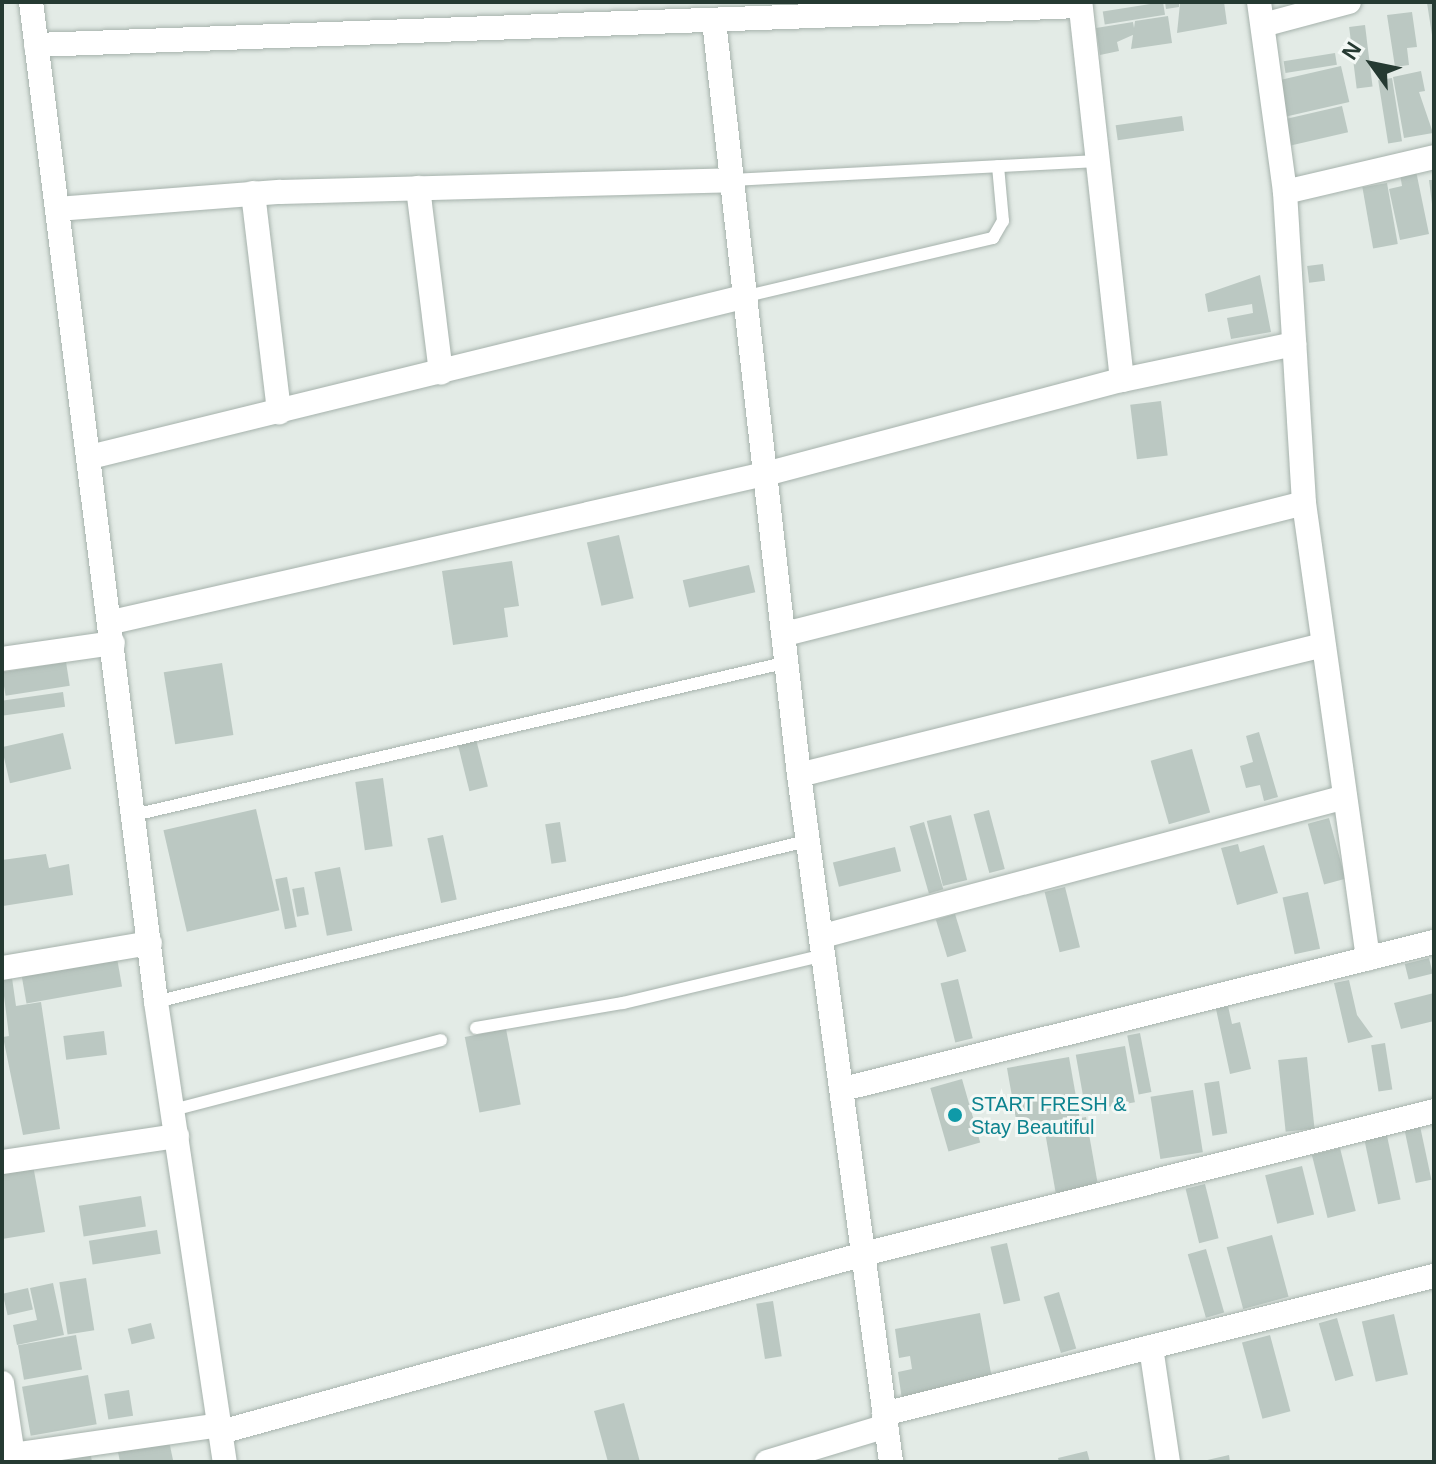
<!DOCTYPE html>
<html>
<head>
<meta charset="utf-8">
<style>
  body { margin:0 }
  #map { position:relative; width:1436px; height:1464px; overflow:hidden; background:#e3ebe6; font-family:Helvetica,sans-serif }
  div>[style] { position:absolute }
  .building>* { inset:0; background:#bbc8c2; transform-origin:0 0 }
  .roads { filter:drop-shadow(0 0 2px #a6b2ac) drop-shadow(0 0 2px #a6b2ac) }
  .service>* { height:12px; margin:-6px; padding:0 6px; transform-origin:6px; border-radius:6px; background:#fff }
  .minor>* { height:24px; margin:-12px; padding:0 12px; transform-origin:12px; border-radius:12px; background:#fff }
  .tertiary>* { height:24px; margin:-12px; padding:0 12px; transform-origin:12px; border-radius:12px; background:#fff }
  .dots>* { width:22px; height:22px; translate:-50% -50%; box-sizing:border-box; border:4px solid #f3f8f5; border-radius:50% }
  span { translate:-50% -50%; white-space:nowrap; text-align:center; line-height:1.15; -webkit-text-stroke:6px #f3f8f5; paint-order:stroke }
  .culture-label { font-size:20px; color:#0d838f }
  .left { translate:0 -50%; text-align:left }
  .frame { position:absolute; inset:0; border:4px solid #253a32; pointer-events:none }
  .north { position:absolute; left:1332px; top:24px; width:80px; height:80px; -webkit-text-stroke:6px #f3f8f5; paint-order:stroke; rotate:303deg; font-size:22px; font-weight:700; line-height:32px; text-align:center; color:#253a32 }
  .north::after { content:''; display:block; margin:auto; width:28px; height:36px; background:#253a32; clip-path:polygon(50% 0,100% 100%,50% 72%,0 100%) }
</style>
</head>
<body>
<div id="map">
  <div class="building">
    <i style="left:1163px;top:2px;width:13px;height:61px;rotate:81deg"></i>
    <i style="clip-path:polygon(1165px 2px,1179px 2px,1179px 7px,1166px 9px)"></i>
    <i style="clip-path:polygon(1224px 2px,1227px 24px,1177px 33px,1180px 4px)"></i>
    <i style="clip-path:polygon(1434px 2px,1434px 35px,1432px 35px,1427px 3px)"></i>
    <i style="clip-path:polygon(1412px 12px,1417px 47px,1407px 48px,1409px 65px,1395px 67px,1387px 15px)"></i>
    <i style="clip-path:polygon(1168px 16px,1172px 43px,1131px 49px,1135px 21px)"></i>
    <i style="clip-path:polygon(1133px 22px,1135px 34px,1117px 42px,1119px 51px,1100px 55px,1096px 28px)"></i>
    <i style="left:1365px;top:25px;width:62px;height:16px;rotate:83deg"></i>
    <i style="left:1335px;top:53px;width:12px;height:52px;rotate:81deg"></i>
    <i style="left:1341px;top:66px;width:37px;height:68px;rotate:77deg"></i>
    <i style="clip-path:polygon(1421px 71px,1425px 91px,1419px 92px,1433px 133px,1404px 138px,1393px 77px)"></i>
    <i style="left:1392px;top:78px;width:64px;height:14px;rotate:81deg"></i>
    <i style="left:1342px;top:106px;width:27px;height:61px;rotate:77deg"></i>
    <i style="left:1182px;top:116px;width:15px;height:67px;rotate:82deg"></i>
    <i style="clip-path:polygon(1416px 171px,1429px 234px,1400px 240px,1389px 189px,1402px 186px,1400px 174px)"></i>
    <i style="clip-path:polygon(1429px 180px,1434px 180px,1434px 204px,1432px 204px)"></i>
    <i style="left:1387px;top:183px;width:62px;height:25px;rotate:80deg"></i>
    <i style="left:1323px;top:264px;width:17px;height:16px;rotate:83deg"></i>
    <i style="clip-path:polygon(1260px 275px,1271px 332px,1231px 339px,1227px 318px,1253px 313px,1252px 304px,1208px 312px,1205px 294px)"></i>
    <i style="left:1161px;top:401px;width:55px;height:31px;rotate:83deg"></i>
    <i style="left:619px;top:535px;width:65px;height:33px;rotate:77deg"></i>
    <i style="clip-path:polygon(512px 561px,519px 606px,504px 608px,508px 637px,453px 645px,442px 571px)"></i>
    <i style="left:749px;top:565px;width:28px;height:68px;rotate:77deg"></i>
    <i style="left:66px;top:662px;width:24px;height:65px;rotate:81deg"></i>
    <i style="left:222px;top:663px;width:73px;height:59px;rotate:81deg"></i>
    <i style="left:63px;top:692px;width:15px;height:62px;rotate:82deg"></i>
    <i style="clip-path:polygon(1259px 732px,1278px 797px,1264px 801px,1260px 785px,1246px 788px,1240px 766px,1253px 762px,1246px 736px)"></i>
    <i style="left:63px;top:733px;width:37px;height:63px;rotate:77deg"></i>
    <i style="left:476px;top:739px;width:49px;height:19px;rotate:76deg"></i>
    <i style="left:1192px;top:749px;width:66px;height:43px;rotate:74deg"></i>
    <i style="left:383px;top:778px;width:69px;height:28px;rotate:82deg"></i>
    <i style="left:256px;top:809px;width:104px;height:95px;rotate:77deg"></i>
    <i style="left:989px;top:810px;width:61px;height:16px;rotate:75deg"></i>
    <i style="left:951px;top:815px;width:67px;height:25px;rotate:76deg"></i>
    <i style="left:1329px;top:818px;width:63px;height:22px;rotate:75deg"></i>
    <i style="left:560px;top:822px;width:40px;height:15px;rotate:81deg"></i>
    <i style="left:924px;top:822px;width:70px;height:15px;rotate:74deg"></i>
    <i style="left:443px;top:835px;width:66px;height:16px;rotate:78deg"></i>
    <i style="clip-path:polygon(1238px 844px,1240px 852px,1264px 845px,1278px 893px,1237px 905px,1221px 848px)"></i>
    <i style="left:895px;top:847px;width:25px;height:64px;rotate:76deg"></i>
    <i style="clip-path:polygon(46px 854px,49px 868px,69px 864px,73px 895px,3px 906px,2px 860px)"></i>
    <i style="left:340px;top:867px;width:65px;height:26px;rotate:79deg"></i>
    <i style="left:287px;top:877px;width:51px;height:12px;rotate:79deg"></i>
    <i style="left:304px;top:887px;width:28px;height:12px;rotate:80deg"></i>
    <i style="left:1065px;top:887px;width:62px;height:21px;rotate:76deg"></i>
    <i style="left:1308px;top:892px;width:58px;height:26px;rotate:78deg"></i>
    <i style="left:955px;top:914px;width:39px;height:20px;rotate:73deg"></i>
    <i style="left:117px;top:958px;width:29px;height:97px;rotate:80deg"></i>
    <i style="left:1429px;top:958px;width:16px;height:25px;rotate:76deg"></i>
    <i style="clip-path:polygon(12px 978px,16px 1006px,41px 1002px,60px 1129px,23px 1135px,3px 1037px,9px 1036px,2px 980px)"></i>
    <i style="left:958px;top:979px;width:61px;height:18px;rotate:76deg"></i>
    <i style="clip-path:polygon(1349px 980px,1357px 1015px,1373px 1037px,1348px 1043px,1334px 983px)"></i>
    <i style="clip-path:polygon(1434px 993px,1434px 1021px,1401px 1029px,1394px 1003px)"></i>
    <i style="clip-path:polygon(1228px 1006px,1232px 1024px,1240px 1022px,1251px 1069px,1230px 1074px,1216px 1009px)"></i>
    <i style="left:506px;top:1029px;width:77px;height:42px;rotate:79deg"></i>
    <i style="left:104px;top:1031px;width:24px;height:41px;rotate:83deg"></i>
    <i style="left:1140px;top:1033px;width:60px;height:13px;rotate:79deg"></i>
    <i style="left:1385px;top:1043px;width:47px;height:14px;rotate:81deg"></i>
    <i style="left:1125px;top:1046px;width:57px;height:50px;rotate:80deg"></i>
    <i style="left:1069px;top:1057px;width:60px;height:63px;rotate:80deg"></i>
    <i style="left:1307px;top:1057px;width:72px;height:29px;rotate:84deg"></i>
    <i style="left:962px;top:1079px;width:66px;height:33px;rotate:74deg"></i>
    <i style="left:1219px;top:1081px;width:53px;height:15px;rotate:81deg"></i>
    <i style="left:1193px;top:1090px;width:63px;height:43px;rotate:81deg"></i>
    <i style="left:1086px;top:1117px;width:71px;height:43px;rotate:80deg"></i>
    <i style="left:1420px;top:1126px;width:55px;height:16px;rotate:78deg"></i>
    <i style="left:1386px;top:1131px;width:70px;height:23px;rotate:78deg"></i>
    <i style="left:1340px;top:1148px;width:65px;height:29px;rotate:76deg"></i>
    <i style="clip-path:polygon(33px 1165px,45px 1232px,2px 1239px,2px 1170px)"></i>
    <i style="left:1302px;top:1166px;width:50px;height:38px;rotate:76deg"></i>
    <i style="left:1205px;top:1184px;width:56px;height:20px;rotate:76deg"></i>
    <i style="left:141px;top:1196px;width:31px;height:63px;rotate:81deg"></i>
    <i style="left:157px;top:1230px;width:24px;height:69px;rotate:81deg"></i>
    <i style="left:1272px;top:1235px;width:64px;height:47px;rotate:75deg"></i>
    <i style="left:1007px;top:1243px;width:59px;height:17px;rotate:77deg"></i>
    <i style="left:1206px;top:1249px;width:66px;height:19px;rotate:74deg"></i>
    <i style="left:86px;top:1278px;width:53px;height:27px;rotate:81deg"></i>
    <i style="clip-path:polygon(53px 1283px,64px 1335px,17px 1345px,13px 1325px,37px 1320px,30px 1288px)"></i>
    <i style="left:28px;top:1288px;width:22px;height:26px;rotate:77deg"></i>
    <i style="left:1059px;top:1292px;width:59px;height:16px;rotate:73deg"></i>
    <i style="left:773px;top:1301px;width:56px;height:17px;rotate:81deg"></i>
    <i style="clip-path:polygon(980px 1313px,993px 1384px,902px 1400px,898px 1372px,912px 1369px,910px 1356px,899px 1358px,895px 1329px)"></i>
    <i style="left:1394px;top:1314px;width:62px;height:33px;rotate:77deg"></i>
    <i style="left:1337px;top:1318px;width:60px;height:19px;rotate:74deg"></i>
    <i style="left:151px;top:1323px;width:16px;height:24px;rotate:76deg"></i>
    <i style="left:76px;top:1335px;width:35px;height:59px;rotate:80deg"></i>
    <i style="left:1270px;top:1335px;width:79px;height:29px;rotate:75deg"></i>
    <i style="left:88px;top:1375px;width:50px;height:67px;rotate:80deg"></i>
    <i style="left:129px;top:1390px;width:26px;height:25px;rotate:81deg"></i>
    <i style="clip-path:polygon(624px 1403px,640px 1462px,608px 1462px,594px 1411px)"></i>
    <i style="clip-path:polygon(169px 1441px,173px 1460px,120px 1462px,118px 1452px)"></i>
    <i style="clip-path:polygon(90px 1450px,92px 1462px,27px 1462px)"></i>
    <i style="clip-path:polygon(1087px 1451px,1090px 1462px,1059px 1462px,1058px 1458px)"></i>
    <i style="clip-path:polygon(1229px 1455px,1230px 1462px,1203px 1462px,1203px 1461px)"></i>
  </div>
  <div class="roads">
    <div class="service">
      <i style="left:733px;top:180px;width:364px;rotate:-3deg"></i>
      <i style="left:747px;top:296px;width:253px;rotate:-13.3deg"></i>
      <i style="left:993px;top:238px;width:20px;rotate:-60deg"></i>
      <i style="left:1003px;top:221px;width:55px;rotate:-95.2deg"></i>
      <i style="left:134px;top:815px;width:672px;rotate:-13.17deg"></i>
      <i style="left:156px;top:1002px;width:674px;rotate:-13.91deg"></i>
      <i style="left:476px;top:1028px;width:149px;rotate:-9.7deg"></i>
      <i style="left:623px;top:1003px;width:208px;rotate:-13.4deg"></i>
      <i style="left:173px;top:1110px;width:277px;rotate:-14.6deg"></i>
    </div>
    <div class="minor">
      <i style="left:1259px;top:2px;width:192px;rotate:82.2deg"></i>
      <i style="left:1285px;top:192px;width:312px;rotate:86.5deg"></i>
      <i style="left:1304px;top:503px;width:460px;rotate:82deg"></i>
      <i style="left:714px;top:21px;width:759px;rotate:83.57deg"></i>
      <i style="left:799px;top:775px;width:693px;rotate:82.37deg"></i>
      <i style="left:1263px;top:25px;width:89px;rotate:-15deg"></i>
      <i style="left:36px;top:45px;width:1045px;rotate:-2.14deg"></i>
      <i style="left:418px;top:188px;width:186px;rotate:82.9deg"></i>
      <i style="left:1285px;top:192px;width:153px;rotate:-13.2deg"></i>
      <i style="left:253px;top:193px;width:221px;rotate:83.2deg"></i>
      <i style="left:57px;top:209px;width:224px;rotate:-4.4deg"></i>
      <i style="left:280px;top:192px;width:453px;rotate:-1.5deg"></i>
      <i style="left:1122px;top:380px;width:176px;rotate:-11.8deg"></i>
      <i style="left:90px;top:457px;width:676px;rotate:-13.77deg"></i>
      <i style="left:112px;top:622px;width:674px;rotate:-12.78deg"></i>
      <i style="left:769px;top:473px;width:365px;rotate:-14.8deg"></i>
      <i style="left:1122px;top:380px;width:380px;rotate:-96.3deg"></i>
      <i style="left:785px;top:634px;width:535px;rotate:-14.17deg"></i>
      <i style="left:2px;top:659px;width:112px;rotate:-8.2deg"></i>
      <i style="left:799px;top:775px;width:540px;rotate:-13.93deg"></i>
      <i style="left:823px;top:936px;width:540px;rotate:-14.91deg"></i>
      <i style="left:2px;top:968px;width:150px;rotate:-9.6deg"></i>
      <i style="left:843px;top:1089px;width:609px;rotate:-13.97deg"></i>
      <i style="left:2px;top:1162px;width:177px;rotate:-8.5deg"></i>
      <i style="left:1151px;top:1347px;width:116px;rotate:81.6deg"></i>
      <i style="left:2px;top:1383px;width:80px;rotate:81.4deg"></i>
      <i style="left:884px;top:1414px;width:567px;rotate:-14.09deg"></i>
      <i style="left:221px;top:1432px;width:667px;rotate:-15.47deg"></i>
      <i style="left:864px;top:1254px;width:588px;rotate:-14.08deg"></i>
      <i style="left:13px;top:1455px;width:209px;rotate:-8.2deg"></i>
      <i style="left:767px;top:1462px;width:124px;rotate:-16.8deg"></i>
    </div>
    <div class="tertiary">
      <i style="left:31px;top:2px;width:1008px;rotate:82.87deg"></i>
      <i style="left:156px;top:1002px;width:465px;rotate:81.5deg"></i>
    </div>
  </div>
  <div class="dots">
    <i style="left:955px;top:1115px;background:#0f9aa8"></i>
  </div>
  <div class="culture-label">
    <span class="left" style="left:971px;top:1116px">START FRESH &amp;<br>Stay Beautiful</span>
  </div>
  <div class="frame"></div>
  <div class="north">N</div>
</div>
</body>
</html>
